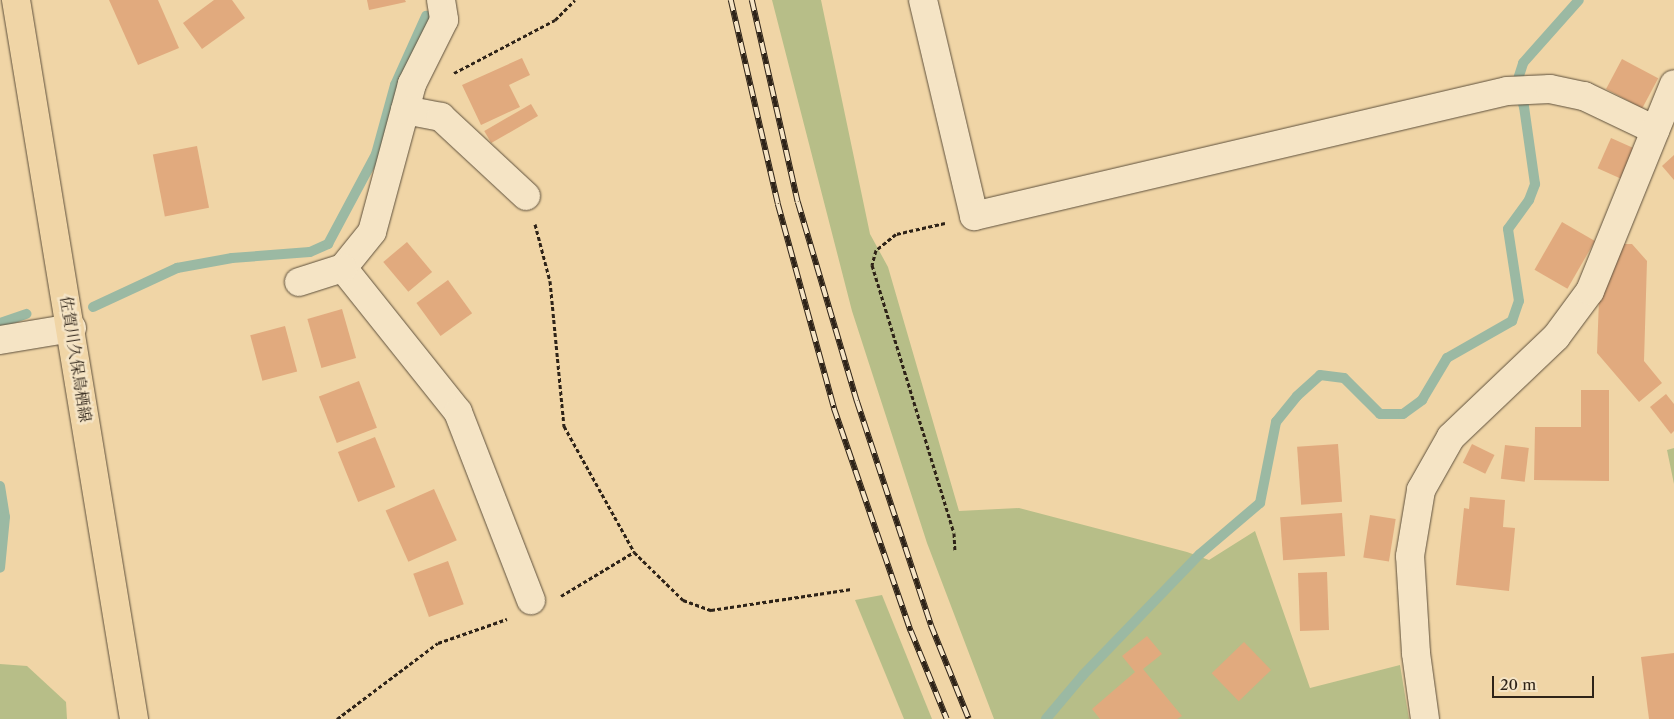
<!DOCTYPE html>
<html>
<head>
<meta charset="utf-8">
<style>
  body { margin:0 }
  #map { position:relative; width:1674px; height:719px; overflow:hidden; background:#f0d5a6; font-family:"Libre Caslon Text","Noto Serif JP",serif }
  div>[style] { position:absolute }
  .green>* { inset:0; background:#b7be88 }
  .stream>* { height:10px; margin:-5px; padding:0 5px; transform-origin:5px; border-radius:5px; background:#9bb9a3 }
  .building>* { inset:0; background:#e1aa7e; transform-origin:0 0 }
  .path>* { height:3px; margin-top:-1.5px; transform-origin:0; background:repeating-linear-gradient(90deg,#2e2318 0 4px,transparent 0 6.5px) }
  .roads { filter:drop-shadow(0 0 1px #5e503c) drop-shadow(0 0 1px #5e503c) }
  .minor>* { height:28px; margin:-14px; padding:0 14px; transform-origin:14px; border-radius:14px; background:#f5e4c5 }
  .major>* { height:28px; margin:-14px; padding:0 14px; transform-origin:14px; border-radius:14px; background:#f0d5a6 }
  .rail>* { height:5.5px; margin-top:-2.75px; transform-origin:0; background:repeating-linear-gradient(90deg,#f5e4c5 0 11px,#2e2318 0 22px); box-sizing:border-box; border-block:1px solid #2e2318 }
  span { translate:-50% -50%; white-space:nowrap; text-align:center; line-height:1.15; -webkit-text-stroke:5px #f5e4c5; paint-order:stroke }
  .street-label { font-size:16px; color:#2e2318 }
  .scale { position:absolute; left:1492px; top:676px; width:102px; height:22px; box-sizing:border-box; border:2px solid #2e2318; border-top:0; padding-left:6px; font-size:15px; line-height:18px; white-space:nowrap; color:#2e2318; -webkit-text-stroke:4px #f5e4c5; paint-order:stroke }
</style>
</head>
<body>
<div id="map">
  <div class="green">
    <i style="clip-path:polygon(772px 0,821px 0,870px 234px,888px 267px,959px 511px,1019px 508px,1187px 552px,1209px 560px,1255px 531px,1310px 688px,1400px 665px,1409px 719px,994px 719px,927px 543px,852px 311px)"></i>
    <i style="clip-path:polygon(1674px 448px,1674px 484px,1667px 450px)"></i>
    <i style="clip-path:polygon(882px 595px,932px 719px,904px 719px,855px 600px)"></i>
    <i style="clip-path:polygon(0 664px,27px 666px,66px 702px,67px 719px,0 719px)"></i>
  </div>
  <div class="stream">
    <i style="left:93px;top:307px;width:93px;rotate:-24.9deg"></i>
    <i style="left:177px;top:268px;width:56px;rotate:-10.3deg"></i>
    <i style="left:232px;top:258px;width:78px;rotate:-4.4deg"></i>
    <i style="left:310px;top:252px;width:20px;rotate:-24deg"></i>
    <i style="left:328px;top:244px;width:102px;rotate:-61.9deg"></i>
    <i style="left:376px;top:154px;width:72px;rotate:-74.6deg"></i>
    <i style="left:395px;top:85px;width:76px;rotate:-65.8deg"></i>
    <i style="left:0;top:323px;width:28px;rotate:-19deg"></i>
    <i style="left:0;top:486px;width:31px;rotate:81deg"></i>
    <i style="left:5px;top:517px;width:51px;rotate:95.6deg"></i>
    <i style="left:1046px;top:719px;width:57px;rotate:-49.9deg"></i>
    <i style="left:1083px;top:675px;width:168px;rotate:-46deg"></i>
    <i style="left:1200px;top:554px;width:79px;rotate:-40.4deg"></i>
    <i style="left:1260px;top:503px;width:83px;rotate:-78.8deg"></i>
    <i style="left:1276px;top:422px;width:33px;rotate:-51deg"></i>
    <i style="left:1297px;top:396px;width:31px;rotate:-42deg"></i>
    <i style="left:1320px;top:375px;width:24px;rotate:7deg"></i>
    <i style="left:1344px;top:378px;width:51px;rotate:45deg"></i>
    <i style="left:1380px;top:414px;width:23px"></i>
    <i style="left:1403px;top:414px;width:24px;rotate:-36deg"></i>
    <i style="left:1422px;top:400px;width:49px;rotate:-59.2deg"></i>
    <i style="left:1447px;top:358px;width:75px;rotate:-29.6deg"></i>
    <i style="left:1512px;top:321px;width:21px;rotate:-71deg"></i>
    <i style="left:1519px;top:301px;width:73px;rotate:-98.7deg"></i>
    <i style="left:1508px;top:229px;width:36px;rotate:-54deg"></i>
    <i style="left:1529px;top:200px;width:17px;rotate:-69deg"></i>
    <i style="left:1535px;top:184px;width:78px;rotate:-98.1deg"></i>
    <i style="left:1524px;top:107px;width:26px;rotate:-106deg"></i>
    <i style="left:1517px;top:82px;width:20px;rotate:-72deg"></i>
    <i style="left:1523px;top:63px;width:84px;rotate:-48.4deg"></i>
  </div>
  <div class="building">
    <i style="clip-path:polygon(109px 0,158px 0,179px 48px,138px 65px)"></i>
    <i style="clip-path:polygon(214px 0,232px 0,245px 18px,202px 49px,183px 23px)"></i>
    <i style="clip-path:polygon(367px 0,405px 0,406px 2px,369px 10px)"></i>
    <i style="clip-path:polygon(522px 58px,530px 75px,509px 85px,520px 107px,481px 125px,462px 85px)"></i>
    <i style="left:1622px;top:59px;width:41px;height:34px;rotate:28deg"></i>
    <i style="left:531px;top:104px;width:14px;height:54px;rotate:60deg"></i>
    <i style="left:1611px;top:138px;width:27px;height:33px;rotate:24deg"></i>
    <i style="left:197px;top:146px;width:63px;height:45px;rotate:79deg"></i>
    <i style="clip-path:polygon(1674px 155px,1674px 180px,1662px 166px)"></i>
    <i style="left:1562px;top:222px;width:38px;height:55px;rotate:30deg"></i>
    <i style="left:407px;top:242px;width:39px;height:31px;rotate:50deg"></i>
    <i style="clip-path:polygon(1624px 244px,1632px 244px,1647px 261px,1644px 361px,1662px 383px,1639px 402px,1597px 353px,1599px 299px)"></i>
    <i style="left:448px;top:280px;width:41px;height:39px;rotate:54deg"></i>
    <i style="left:342px;top:309px;width:51px;height:36px;rotate:74deg"></i>
    <i style="left:285px;top:326px;width:47px;height:36px;rotate:75deg"></i>
    <i style="left:359px;top:381px;width:50px;height:43px;rotate:69deg"></i>
    <i style="clip-path:polygon(1581px 390px,1609px 390px,1609px 481px,1534px 480px,1535px 427px,1581px 427px)"></i>
    <i style="clip-path:polygon(1666px 394px,1674px 404px,1674px 431px,1671px 434px,1650px 407px)"></i>
    <i style="left:375px;top:437px;width:54px;height:40px;rotate:68deg"></i>
    <i style="left:1338px;top:444px;width:58px;height:41px;rotate:86deg"></i>
    <i style="left:1472px;top:444px;width:25px;height:21px;rotate:26deg"></i>
    <i style="left:1505px;top:445px;width:24px;height:34px;rotate:7deg"></i>
    <i style="left:434px;top:489px;width:56px;height:53px;rotate:66deg"></i>
    <i style="clip-path:polygon(1470px 497px,1505px 500px,1503px 527px,1515px 528px,1509px 591px,1456px 585px,1464px 508px,1469px 509px)"></i>
    <i style="left:1342px;top:513px;width:43px;height:62px;rotate:86deg"></i>
    <i style="left:1370px;top:515px;width:26px;height:43px;rotate:9deg"></i>
    <i style="left:448px;top:561px;width:46px;height:37px;rotate:70deg"></i>
    <i style="left:1327px;top:572px;width:58px;height:29px;rotate:88deg"></i>
    <i style="clip-path:polygon(1147px 636px,1162px 654px,1143px 669px,1182px 716px,1177px 719px,1100px 719px,1092px 709px,1135px 672px,1122px 656px)"></i>
    <i style="left:1244px;top:642px;width:39px;height:45px;rotate:46deg"></i>
    <i style="clip-path:polygon(1674px 653px,1674px 719px,1649px 719px,1641px 657px)"></i>
  </div>
  <div class="path">
    <i style="left:454px;top:73px;width:114px;rotate:-27.7deg"></i>
    <i style="left:555px;top:20px;width:28px;rotate:-45deg"></i>
    <i style="left:945px;top:223px;width:50px;rotate:167.3deg"></i>
    <i style="left:896px;top:234px;width:26px;rotate:141deg"></i>
    <i style="left:876px;top:250px;width:16px;rotate:105deg"></i>
    <i style="left:872px;top:265px;width:280px;rotate:73deg"></i>
    <i style="left:954px;top:533px;width:17px;rotate:87deg"></i>
    <i style="left:535px;top:224px;width:59px;rotate:75.3deg"></i>
    <i style="left:550px;top:281px;width:146px;rotate:84.5deg"></i>
    <i style="left:564px;top:426px;width:144px;rotate:60.9deg"></i>
    <i style="left:634px;top:552px;width:69px;rotate:44.4deg"></i>
    <i style="left:683px;top:600px;width:30px;rotate:20deg"></i>
    <i style="left:711px;top:610px;width:142px;rotate:-8.5deg"></i>
    <i style="left:561px;top:596px;width:85px;rotate:-31.1deg"></i>
    <i style="left:337px;top:719px;width:126px;rotate:-37deg"></i>
    <i style="left:438px;top:643px;width:73px;rotate:-19.2deg"></i>
  </div>
  <div class="roads">
    <div class="minor">
      <i style="left:441px;top:0;width:20px;rotate:81deg"></i>
      <i style="left:444px;top:20px;width:72px;rotate:116.6deg"></i>
      <i style="left:412px;top:84px;width:153px;rotate:105.1deg"></i>
      <i style="left:372px;top:232px;width:46px;rotate:128.9deg"></i>
      <i style="left:343px;top:268px;width:184px;rotate:51.4deg"></i>
      <i style="left:458px;top:412px;width:202px;rotate:68.8deg"></i>
      <i style="left:923px;top:0;width:222px;rotate:76.7deg"></i>
      <i style="left:974px;top:216px;width:547px;rotate:-13.2deg"></i>
      <i style="left:1507px;top:91px;width:43px;rotate:-2.7deg"></i>
      <i style="left:1550px;top:89px;width:35px;rotate:12deg"></i>
      <i style="left:1584px;top:96px;width:79px;rotate:25.6deg"></i>
      <i style="left:405px;top:110px;width:37px;rotate:11deg"></i>
      <i style="left:441px;top:117px;width:116px;rotate:42.9deg"></i>
      <i style="left:299px;top:282px;width:46px;rotate:-17.7deg"></i>
      <i style="left:0;top:340px;width:73px;rotate:-9.5deg"></i>
      <i style="left:1425px;top:719px;width:67px;rotate:-97.8deg"></i>
      <i style="left:1416px;top:653px;width:97px;rotate:-93.5deg"></i>
      <i style="left:1410px;top:556px;width:67px;rotate:-80.5deg"></i>
      <i style="left:1421px;top:490px;width:61px;rotate:-60.5deg"></i>
      <i style="left:1451px;top:437px;width:145px;rotate:-43.6deg"></i>
      <i style="left:1556px;top:337px;width:57px;rotate:-53.5deg"></i>
      <i style="left:1590px;top:291px;width:223px;rotate:-67.9deg"></i>
    </div>
    <div class="major">
      <i style="left:16px;top:0;width:729px;rotate:80.68deg"></i>
    </div>
  </div>
  <div class="rail">
    <i style="left:731px;top:0;width:209px;rotate:77deg"></i>
    <i style="left:778px;top:204px;width:212px;rotate:74.6deg"></i>
    <i style="left:834px;top:408px;width:236px;rotate:71deg"></i>
    <i style="left:911px;top:631px;width:95px;rotate:67.8deg"></i>
    <i style="left:752px;top:0;width:207px;rotate:77.2deg"></i>
    <i style="left:798px;top:202px;width:208px;rotate:73.5deg"></i>
    <i style="left:857px;top:401px;width:236px;rotate:71.7deg"></i>
    <i style="left:931px;top:625px;width:101px;rotate:68deg"></i>
  </div>
  <div class="street-label">
    <span style="left:76px;top:359px;rotate:81deg">佐賀川久保鳥栖線</span>
  </div>
  <div class="scale">20 m</div>
</div>
</body>
</html>
